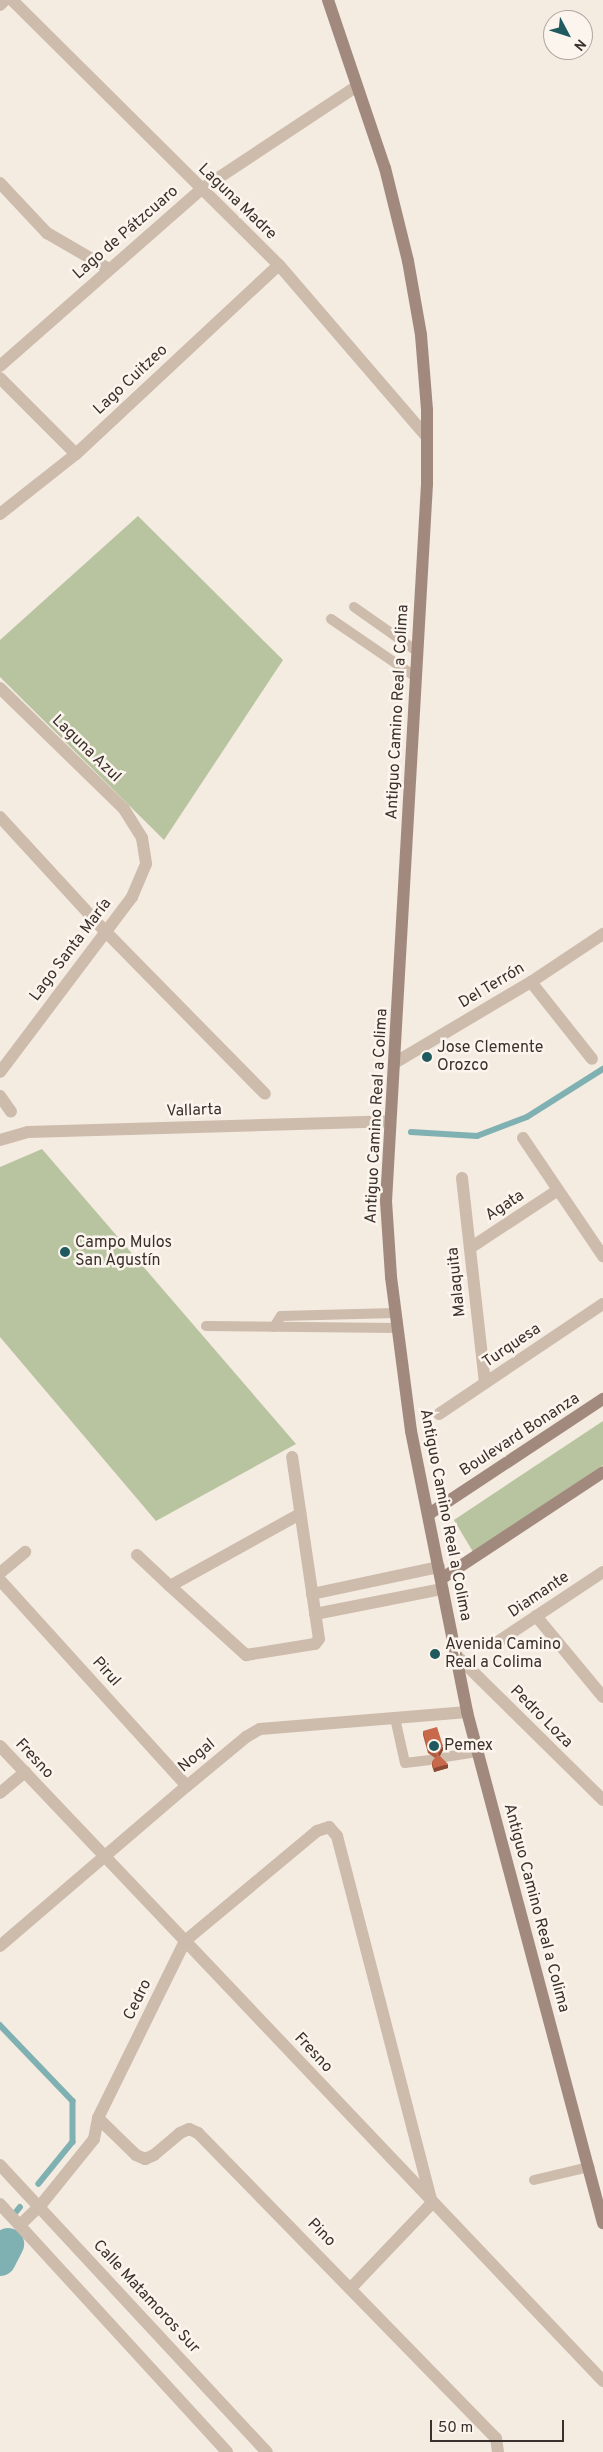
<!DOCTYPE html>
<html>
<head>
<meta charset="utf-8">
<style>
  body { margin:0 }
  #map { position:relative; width:603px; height:2452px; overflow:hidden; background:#f4ebe1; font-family:Overpass,sans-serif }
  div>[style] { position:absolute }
  .green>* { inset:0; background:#b8c4a0 }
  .stream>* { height:5.5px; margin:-2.75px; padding:0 2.75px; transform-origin:2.75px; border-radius:2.75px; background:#7fb0b2 }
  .river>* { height:32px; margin:-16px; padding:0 16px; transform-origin:16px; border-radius:16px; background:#7fb0b2 }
  .lane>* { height:10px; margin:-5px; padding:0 5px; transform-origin:5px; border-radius:5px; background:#cdbbac }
  .street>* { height:12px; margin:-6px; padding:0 6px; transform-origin:6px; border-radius:6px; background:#cdbbac }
  .secondary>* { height:12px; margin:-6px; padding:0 6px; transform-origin:6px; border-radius:6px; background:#a18a7d }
  .wall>* { inset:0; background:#ac5a40 }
  .shaded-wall>* { inset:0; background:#8c4a34 }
  .building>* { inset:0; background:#c8694b }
  .dots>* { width:14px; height:14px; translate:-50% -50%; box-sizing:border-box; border:2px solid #fbf5ee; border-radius:50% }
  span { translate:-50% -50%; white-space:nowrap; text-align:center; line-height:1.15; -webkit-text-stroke:5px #fbf5ee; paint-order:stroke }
  .street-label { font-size:16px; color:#3b302b }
  .poi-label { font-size:16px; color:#3b302b }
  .left { translate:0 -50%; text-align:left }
  .north { position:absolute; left:543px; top:10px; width:50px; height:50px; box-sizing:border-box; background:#fbf5ee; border:1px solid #aea6a0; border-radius:50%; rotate:130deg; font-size:14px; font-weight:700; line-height:20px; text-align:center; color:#3b302b }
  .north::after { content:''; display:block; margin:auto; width:18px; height:22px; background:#1f5a5e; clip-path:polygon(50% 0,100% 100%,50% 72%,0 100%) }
  .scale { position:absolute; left:430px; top:2420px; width:134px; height:22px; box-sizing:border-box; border:2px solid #3b302b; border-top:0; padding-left:6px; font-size:15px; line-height:18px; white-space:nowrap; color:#3b302b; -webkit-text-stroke:4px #fbf5ee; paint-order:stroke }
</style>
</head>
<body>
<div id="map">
  <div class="green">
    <i style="clip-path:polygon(138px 516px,283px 660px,164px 840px,0 677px,0 640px)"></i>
    <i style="clip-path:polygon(42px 1149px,296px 1444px,156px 1521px,0 1337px,0 1167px)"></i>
    <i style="clip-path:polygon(603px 1421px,603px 1465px,473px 1552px,454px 1520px)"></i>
  </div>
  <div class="stream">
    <i style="left:411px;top:1132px;width:66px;rotate:3.5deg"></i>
    <i style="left:477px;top:1136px;width:53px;rotate:-20.8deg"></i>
    <i style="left:527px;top:1117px;width:90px;rotate:-32.3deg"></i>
    <i style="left:0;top:2025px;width:105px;rotate:46.2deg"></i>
    <i style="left:73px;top:2101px;width:41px;rotate:90deg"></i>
    <i style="left:73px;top:2142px;width:54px;rotate:129deg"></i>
    <i style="left:16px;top:2212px;width:6px;rotate:-51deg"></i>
    <i style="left:8px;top:2244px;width:9px;rotate:-77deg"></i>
  </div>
  <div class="river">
    <i style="left:0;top:2260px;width:18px;rotate:-63deg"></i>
  </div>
  <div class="lane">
    <i style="left:354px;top:607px;width:78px;rotate:35.1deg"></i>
    <i style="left:331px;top:619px;width:103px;rotate:34.3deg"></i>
    <i style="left:206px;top:1326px;width:191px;rotate:0.6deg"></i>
    <i style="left:274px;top:1327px;width:13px;rotate:-58deg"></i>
    <i style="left:281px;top:1316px;width:114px;rotate:-1.5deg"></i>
    <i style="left:395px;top:1718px;width:46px;rotate:77.5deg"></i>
    <i style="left:405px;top:1763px;width:25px;rotate:-7deg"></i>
    <i style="left:445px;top:1757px;width:32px;rotate:-9deg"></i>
    <i style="left:534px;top:2180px;width:57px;rotate:-13.3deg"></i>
  </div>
  <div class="street">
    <i style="left:12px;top:0;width:376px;rotate:44.8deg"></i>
    <i style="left:279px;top:265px;width:227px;rotate:49.3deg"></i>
    <i style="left:0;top:5px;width:7px;rotate:-45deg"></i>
    <i style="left:0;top:183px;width:69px;rotate:46.8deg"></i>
    <i style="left:47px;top:233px;width:72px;rotate:30.1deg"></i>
    <i style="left:0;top:366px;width:266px;rotate:-41.3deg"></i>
    <i style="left:200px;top:190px;width:188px;rotate:-33.5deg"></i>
    <i style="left:0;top:378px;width:107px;rotate:45deg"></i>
    <i style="left:0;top:514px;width:97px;rotate:-38.3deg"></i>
    <i style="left:76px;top:454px;width:277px;rotate:-43deg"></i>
    <i style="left:0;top:688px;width:173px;rotate:44.3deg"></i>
    <i style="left:124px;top:809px;width:34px;rotate:58deg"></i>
    <i style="left:142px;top:838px;width:26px;rotate:81deg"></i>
    <i style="left:146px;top:864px;width:36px;rotate:113deg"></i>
    <i style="left:132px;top:897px;width:219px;rotate:127deg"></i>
    <i style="left:0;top:817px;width:155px;rotate:47.4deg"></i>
    <i style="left:105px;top:931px;width:228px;rotate:45.5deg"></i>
    <i style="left:531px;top:982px;width:98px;rotate:51.6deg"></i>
    <i style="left:396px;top:1062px;width:157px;rotate:-30.7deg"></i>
    <i style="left:531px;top:982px;width:87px;rotate:-33.7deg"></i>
    <i style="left:0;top:1096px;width:19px;rotate:55deg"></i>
    <i style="left:523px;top:1138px;width:143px;rotate:55.9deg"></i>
    <i style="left:0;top:1140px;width:29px;rotate:-16deg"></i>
    <i style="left:28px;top:1132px;width:362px;rotate:-1.7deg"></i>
    <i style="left:462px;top:1178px;width:206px;rotate:83.6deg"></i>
    <i style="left:470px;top:1248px;width:105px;rotate:-33.4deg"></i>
    <i style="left:439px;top:1414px;width:197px;rotate:-33.9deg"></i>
    <i style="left:137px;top:1555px;width:45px;rotate:43.2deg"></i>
    <i style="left:170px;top:1586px;width:149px;rotate:-29deg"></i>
    <i style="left:0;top:1573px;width:33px;rotate:-40deg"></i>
    <i style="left:0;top:1580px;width:278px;rotate:47.8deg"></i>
    <i style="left:170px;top:1586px;width:103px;rotate:42.2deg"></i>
    <i style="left:246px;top:1655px;width:70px;rotate:-9.1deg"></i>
    <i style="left:315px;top:1644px;width:6px;rotate:-51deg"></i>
    <i style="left:319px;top:1639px;width:184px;rotate:-98.4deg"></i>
    <i style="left:312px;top:1594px;width:130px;rotate:-12deg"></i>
    <i style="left:315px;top:1614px;width:130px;rotate:-11.1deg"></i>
    <i style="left:536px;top:1616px;width:105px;rotate:50.4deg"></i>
    <i style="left:493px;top:1645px;width:132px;rotate:-33.6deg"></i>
    <i style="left:457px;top:1656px;width:205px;rotate:44.6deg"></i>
    <i style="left:0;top:1746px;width:876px;rotate:46.48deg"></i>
    <i style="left:0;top:1793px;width:33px;rotate:-40deg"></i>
    <i style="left:0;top:1946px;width:246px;rotate:-40.6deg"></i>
    <i style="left:187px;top:1786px;width:77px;rotate:-39.7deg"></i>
    <i style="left:246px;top:1737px;width:16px;rotate:-30deg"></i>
    <i style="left:260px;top:1729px;width:208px;rotate:-4.7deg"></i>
    <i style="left:98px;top:2118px;width:53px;rotate:44.2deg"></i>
    <i style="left:136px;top:2155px;width:10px;rotate:24deg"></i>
    <i style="left:145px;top:2159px;width:10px;rotate:-24deg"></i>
    <i style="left:154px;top:2155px;width:34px;rotate:-40deg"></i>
    <i style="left:180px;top:2133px;width:10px;rotate:-24deg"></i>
    <i style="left:189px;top:2129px;width:10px;rotate:24deg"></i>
    <i style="left:198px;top:2133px;width:426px;rotate:45.7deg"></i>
    <i style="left:496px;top:2438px;width:14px;rotate:82deg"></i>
    <i style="left:0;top:2165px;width:392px;rotate:47.1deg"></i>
    <i style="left:0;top:2204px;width:336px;rotate:47.5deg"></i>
    <i style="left:20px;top:2225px;width:28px;rotate:-44deg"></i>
    <i style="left:40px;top:2206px;width:86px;rotate:-51.1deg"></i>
    <i style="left:94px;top:2139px;width:21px;rotate:-79deg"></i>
    <i style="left:98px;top:2118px;width:197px;rotate:-63.8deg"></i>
    <i style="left:185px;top:1941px;width:172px;rotate:-39.8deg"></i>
    <i style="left:317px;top:1831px;width:13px;rotate:-18deg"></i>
    <i style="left:329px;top:1827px;width:12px;rotate:48deg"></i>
    <i style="left:337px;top:1836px;width:379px;rotate:75.5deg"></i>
    <i style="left:432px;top:2203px;width:116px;rotate:133.6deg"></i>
  </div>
  <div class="secondary">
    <i style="left:328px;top:0;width:177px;rotate:71.3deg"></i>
    <i style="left:385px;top:168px;width:96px;rotate:76.1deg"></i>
    <i style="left:408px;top:261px;width:75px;rotate:80deg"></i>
    <i style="left:421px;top:335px;width:75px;rotate:85.4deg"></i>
    <i style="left:427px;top:410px;width:74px;rotate:90deg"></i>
    <i style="left:427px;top:484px;width:718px;rotate:93.27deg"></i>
    <i style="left:386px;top:1201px;width:76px;rotate:86.2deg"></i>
    <i style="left:391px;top:1277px;width:155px;rotate:82.6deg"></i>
    <i style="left:411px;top:1431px;width:287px;rotate:78.7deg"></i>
    <i style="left:467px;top:1712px;width:529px;rotate:75.1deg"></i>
    <i style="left:429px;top:1514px;width:209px;rotate:-33.5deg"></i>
    <i style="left:441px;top:1579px;width:194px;rotate:-33.4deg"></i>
  </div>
  <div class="wall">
    <i style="clip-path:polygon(423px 1731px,443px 1750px,440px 1756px,448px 1768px,434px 1772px,432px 1766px,432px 1762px,435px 1758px,428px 1753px,423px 1735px)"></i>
  </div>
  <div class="shaded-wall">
    <i style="clip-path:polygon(443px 1746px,443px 1750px,438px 1759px,438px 1754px)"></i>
    <i style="clip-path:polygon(448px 1764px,448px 1768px,434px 1772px,434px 1768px)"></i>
  </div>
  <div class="building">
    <i style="clip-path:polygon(437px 1727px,443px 1746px,438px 1754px,448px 1764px,434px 1768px,432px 1762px,437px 1755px,428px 1749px,423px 1731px)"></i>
  </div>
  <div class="dots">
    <i style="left:427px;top:1057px;background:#1f5a5e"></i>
    <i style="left:65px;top:1252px;background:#1f5a5e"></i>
    <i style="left:435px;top:1654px;background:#1f5a5e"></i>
    <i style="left:434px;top:1746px;background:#1f5a5e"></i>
  </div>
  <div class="street-label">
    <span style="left:237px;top:202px;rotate:44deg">Laguna Madre</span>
    <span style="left:126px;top:233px;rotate:-41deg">Lago de Pátzcuaro</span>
    <span style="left:131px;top:380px;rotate:-43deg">Lago Cuitzeo</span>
    <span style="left:398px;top:712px;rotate:-87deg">Antiguo Camino Real a Colima</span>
    <span style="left:86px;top:749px;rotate:44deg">Laguna Azul</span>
    <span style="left:71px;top:950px;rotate:-53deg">Lago Santa María</span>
    <span style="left:492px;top:986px;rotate:-31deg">Del Terrón</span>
    <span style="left:194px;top:1111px;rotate:-2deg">Vallarta</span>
    <span style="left:377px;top:1116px;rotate:-87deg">Antiguo Camino Real a Colima</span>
    <span style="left:505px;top:1206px;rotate:-33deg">Agata</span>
    <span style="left:457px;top:1282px;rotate:-96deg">Malaquita</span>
    <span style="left:512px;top:1346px;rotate:-34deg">Turquesa</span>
    <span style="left:520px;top:1435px;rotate:-33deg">Boulevard Bonanza</span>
    <span style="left:445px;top:1515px;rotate:79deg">Antiguo Camino Real a Colima</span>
    <span style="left:539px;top:1595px;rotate:-34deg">Diamante</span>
    <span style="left:106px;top:1672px;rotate:48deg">Pirul</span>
    <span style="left:541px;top:1717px;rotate:45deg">Pedro Loza</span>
    <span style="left:197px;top:1756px;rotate:-40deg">Nogal</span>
    <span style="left:34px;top:1759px;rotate:47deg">Fresno</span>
    <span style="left:536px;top:1908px;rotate:75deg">Antiguo Camino Real a Colima</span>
    <span style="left:138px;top:2000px;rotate:-64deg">Cedro</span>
    <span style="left:313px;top:2053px;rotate:47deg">Fresno</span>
    <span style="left:321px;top:2233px;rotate:45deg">Pino</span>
    <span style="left:146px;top:2297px;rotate:47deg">Calle Matamoros Sur</span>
  </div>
  <div class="poi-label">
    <span class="left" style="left:437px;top:1057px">Jose Clemente<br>Orozco</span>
    <span class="left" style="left:75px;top:1252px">Campo Mulos<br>San Agustín</span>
    <span class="left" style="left:445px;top:1654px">Avenida Camino<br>Real a Colima</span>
    <span class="left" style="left:444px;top:1746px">Pemex</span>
  </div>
  <div class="north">N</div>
  <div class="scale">50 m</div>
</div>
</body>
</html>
